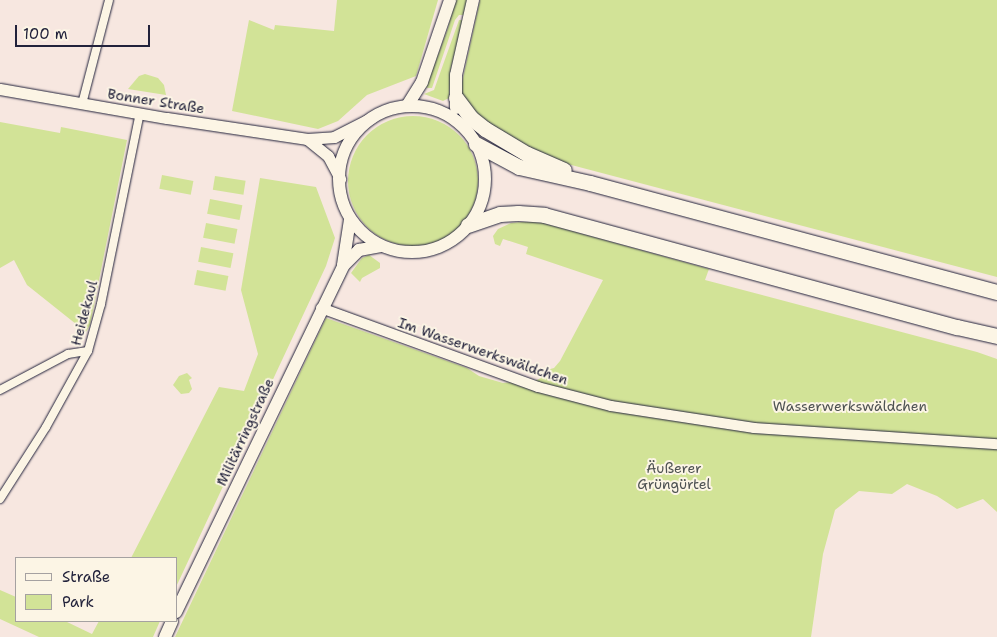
<!DOCTYPE html>
<html>
<head>
<meta charset="utf-8">
<style>
  body { margin:0 }
  #map { position:relative; width:997px; height:637px; overflow:hidden; background:#f7e7e0; font-family:"Shantell Sans",sans-serif }
  div>[style] { position:absolute }
  .green>* { inset:0; background:#d2e397; transform-origin:0 0 }
  .round { border-radius:50% }
  .roads { filter:drop-shadow(0 0 1px #22223b) drop-shadow(0 0 1px #22223b) }
  .minor>* { height:8px; margin:-4px; padding:0 4px; transform-origin:4px; border-radius:4px; background:#fcf5e5 }
  .tertiary>* { height:10px; margin:-5px; padding:0 5px; transform-origin:5px; border-radius:5px; background:#fcf5e5 }
  .secondary>* { height:11px; margin:-5.5px; padding:0 5.5px; transform-origin:5.5px; border-radius:5.5px; background:#fcf5e5 }
  .primary>* { height:12px; margin:-6px; padding:0 6px; transform-origin:6px; border-radius:6px; background:#fcf5e5 }
  .primary>.ring { margin:-6px; padding:0; box-sizing:content-box; background:none; border:12px solid #fcf5e5; border-radius:50% }
  .motorway>* { height:15px; margin:-7.5px; padding:0 7.5px; transform-origin:7.5px; border-radius:7.5px; background:#fcf5e5 }
  span { translate:-50% -50%; white-space:nowrap; text-align:center; line-height:1.15; -webkit-text-stroke:4px #fcf5e5; paint-order:stroke }
  .street-label { font-size:14px; color:#22223b }
  .park-label { font-size:14px; color:#4e5252 }
  .legend { position:absolute; left:15px; top:557px; width:162px; height:65px; box-sizing:border-box; background:#fcf5e5; border:1px solid #a5a1a1; margin:0; padding:6px 9px; list-style:none; font-size:15px; color:#22223b }
  .legend li { display:flex; align-items:center; gap:10px; height:25px }
  .legend b { width:25px; border:1px solid #a5a1a1 }
  .scale { position:absolute; left:15px; top:25px; width:135px; height:22px; box-sizing:border-box; border:2px solid #22223b; border-top:0; padding-left:6px; font-size:15px; line-height:18px; white-space:nowrap; color:#22223b; -webkit-text-stroke:4px #fcf5e5; paint-order:stroke }
</style>
</head>
<body>
<div id="map">
  <div class="green">
    <i style="clip-path:polygon(337px 0,438px 0,416px 76px,367px 95px,338px 121px,318px 129px,232px 111px,249px 20px,274px 30px,275px 25px,334px 31px)"></i>
    <i style="clip-path:polygon(455px 0,468px 0,464px 15px,459px 15px,455px 20px,432px 88px,428px 88px,426px 87px,448px 28px)"></i>
    <i style="clip-path:polygon(480px 0,997px 0,997px 277px,560px 162px,482px 125px,463px 102px,461px 87px)"></i>
    <i style="clip-path:polygon(459px 20px,463px 20px,451px 68px,449px 98px,443px 101px,424px 94px,434px 90px)"></i>
    <i style="clip-path:polygon(145px 74px,158px 78px,164px 85px,166px 95px,128px 89px,139px 76px)"></i>
    <i class="round" style="left:348px;top:116px;width:130px;height:130px"></i>
    <i style="clip-path:polygon(0 122px,60px 133px,61px 127px,127px 140px,90px 325px,86px 332px,27px 285px,14px 260px,0 268px)"></i>
    <i style="left:162px;top:175px;width:32px;height:14px;rotate:11deg"></i>
    <i style="left:215px;top:176px;width:31px;height:14px;rotate:9deg"></i>
    <i style="clip-path:polygon(260px 178px,316px 187px,335px 238px,326px 266px,176px 587px,176px 558px,131px 558px,219px 387px,244px 391px,258px 354px,241px 290px)"></i>
    <i style="left:210px;top:199px;width:33px;height:15px;rotate:11deg"></i>
    <i style="clip-path:polygon(522px 222px,540px 222px,709px 269px,705px 280px,977px 352px,997px 359px,997px 512px,983px 499px,957px 509px,937px 496px,907px 484px,892px 494px,859px 491px,835px 510px,823px 554px,811px 637px,175px 637px,326px 318px,467px 368px,479px 376px,503px 383px,511px 382px,522px 387px,541px 378px,539px 372px,554px 368px,560px 361px,603px 280px,526px 254px,528px 247px,503px 239px,500px 246px,495px 244px,493px 236px,498px 229px,511px 223px)"></i>
    <i style="left:206px;top:223px;width:32px;height:15px;rotate:11deg"></i>
    <i style="left:201px;top:247px;width:33px;height:15px;rotate:11deg"></i>
    <i style="clip-path:polygon(369px 255px,380px 263px,380px 268px,362px 278px,360px 282px,351px 273px,362px 258px)"></i>
    <i style="left:197px;top:270px;width:32px;height:15px;rotate:11deg"></i>
    <i style="clip-path:polygon(187px 373px,192px 378px,189px 380px,192px 389px,189px 393px,181px 394px,173px 385px,179px 376px)"></i>
    <i style="clip-path:polygon(0 590px,16px 597px,16px 621px,65px 621px,92px 634px,99px 621px,160px 621px,153px 637px,39px 637px,0 619px)"></i>
  </div>
  <div class="roads">
    <div class="minor">
      <i style="left:82px;top:104px;width:107px;rotate:-75.4deg"></i>
      <i style="left:0;top:390px;width:77px;rotate:-27.9deg"></i>
      <i style="left:68px;top:354px;width:20px;rotate:-9deg"></i>
      <i style="left:0;top:499px;width:85px;rotate:-57.4deg"></i>
      <i style="left:46px;top:427px;width:87px;rotate:-61.1deg"></i>
      <i style="left:88px;top:351px;width:49px;rotate:-74.5deg"></i>
      <i style="left:101px;top:304px;width:195px;rotate:-78.5deg"></i>
    </div>
    <div class="tertiary">
      <i style="left:321px;top:308px;width:231px;rotate:20deg"></i>
      <i style="left:538px;top:387px;width:75px;rotate:14.6deg"></i>
      <i style="left:611px;top:406px;width:145px;rotate:8.7deg"></i>
      <i style="left:754px;top:428px;width:244px;rotate:3.8deg"></i>
    </div>
    <div class="secondary">
      <i style="left:0;top:89px;width:169px;rotate:9.9deg"></i>
      <i style="left:167px;top:118px;width:142px;rotate:8.5deg"></i>
      <i style="left:307px;top:139px;width:27px;rotate:-4deg"></i>
      <i style="left:334px;top:137px;width:42px;rotate:-27.2deg"></i>
      <i style="left:307px;top:139px;width:27px;rotate:39deg"></i>
      <i style="left:328px;top:156px;width:26px;rotate:62deg"></i>
    </div>
    <div class="primary">
      <i style="left:407px;top:106px;width:28px;rotate:-58deg"></i>
      <i style="left:422px;top:82px;width:87px;rotate:-71.1deg"></i>
      <i class="ring" style="left:339px;top:106px;width:134px;height:134px"></i>
      <i style="left:456px;top:108px;width:33px;rotate:-90deg"></i>
      <i style="left:456px;top:75px;width:77px;rotate:-77.2deg"></i>
      <i style="left:343px;top:265px;width:46px;rotate:-81.2deg"></i>
      <i style="left:176px;top:612px;width:384px;rotate:-64.2deg"></i>
      <i style="left:343px;top:266px;width:23px;rotate:-45deg"></i>
      <i style="left:359px;top:250px;width:22px;rotate:-10deg"></i>
      <i style="left:165px;top:637px;width:17px;rotate:-66deg"></i>
    </div>
    <div class="motorway">
      <i style="left:456px;top:98px;width:25px;rotate:53deg"></i>
      <i style="left:471px;top:118px;width:18px;rotate:38deg"></i>
      <i style="left:485px;top:129px;width:49px;rotate:30.8deg"></i>
      <i style="left:527px;top:154px;width:40px;rotate:23.4deg"></i>
      <i style="left:476px;top:144px;width:49px;rotate:28.1deg"></i>
      <i style="left:519px;top:167px;width:73px;rotate:12.7deg"></i>
      <i style="left:590px;top:183px;width:421px;rotate:15deg"></i>
      <i style="left:468px;top:225px;width:34px;rotate:-19deg"></i>
      <i style="left:500px;top:214px;width:18px;rotate:-3deg"></i>
      <i style="left:518px;top:213px;width:26px;rotate:4deg"></i>
      <i style="left:544px;top:215px;width:428px;rotate:15.2deg"></i>
      <i style="left:957px;top:327px;width:41px;rotate:12.7deg"></i>
    </div>
  </div>
  <div class="street-label">
    <span style="left:156px;top:101px;rotate:9deg">Bonner Straße</span>
    <span style="left:84px;top:313px;rotate:-75deg">Heidekaul</span>
    <span style="left:483px;top:351px;rotate:19deg">Im Wasserwerkswäldchen</span>
    <span style="left:245px;top:432px;rotate:-65deg">Militärringstraße</span>
  </div>
  <div class="park-label">
    <span style="left:850px;top:406px">Wasserwerkswäldchen</span>
    <span style="left:674px;top:476px">Äußerer<br>Grüngürtel</span>
  </div>
  <ul class="legend">
  <li><b style="height:6px;background:#fcf5e5"></b>Straße</li>
  <li><b style="height:14px;background:#d2e397"></b>Park</li>
  </ul>
  <div class="scale">100 m</div>
</div>
</body>
</html>
